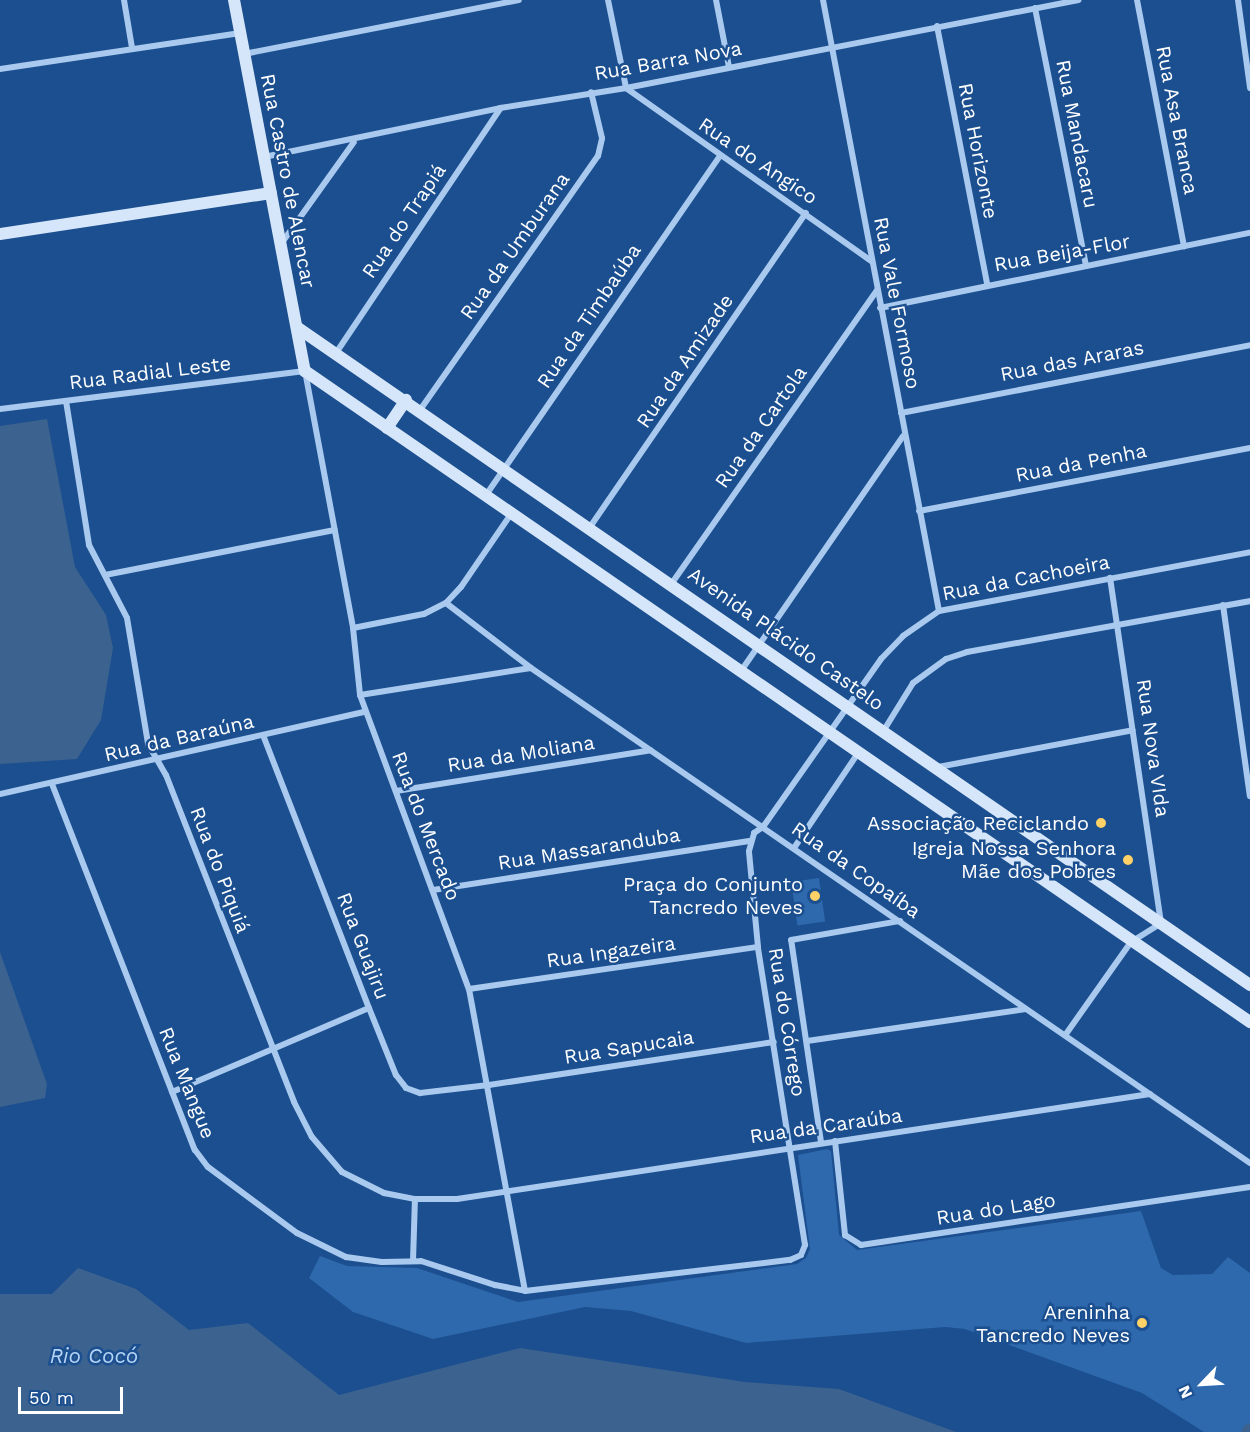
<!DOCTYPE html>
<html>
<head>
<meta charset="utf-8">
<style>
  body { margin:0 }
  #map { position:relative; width:1250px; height:1432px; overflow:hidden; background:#1b4f8f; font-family:"Work Sans",sans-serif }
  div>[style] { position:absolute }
  .green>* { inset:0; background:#2e69ad; transform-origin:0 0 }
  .water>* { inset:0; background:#3c6290 }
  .canal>* { height:15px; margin:-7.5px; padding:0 7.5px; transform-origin:7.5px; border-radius:7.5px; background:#3c6290 }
  .street>* { height:6px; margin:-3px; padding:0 3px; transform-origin:3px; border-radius:3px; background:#a9c9ee }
  .secondary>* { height:12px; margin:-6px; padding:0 6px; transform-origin:6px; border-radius:6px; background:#d6e6fa }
  .dots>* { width:16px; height:16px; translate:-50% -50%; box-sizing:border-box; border:3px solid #1b4f8f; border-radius:50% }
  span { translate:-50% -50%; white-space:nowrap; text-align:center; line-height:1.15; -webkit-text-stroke:5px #1b4f8f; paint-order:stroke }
  .street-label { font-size:20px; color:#fff }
  .poi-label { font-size:20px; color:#fff }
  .right { translate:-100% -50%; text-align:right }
  .water-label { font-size:21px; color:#b5d3f5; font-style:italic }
  .north { position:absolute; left:1172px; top:1354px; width:60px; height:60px; -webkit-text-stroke:4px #1b4f8f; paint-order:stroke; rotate:245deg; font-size:16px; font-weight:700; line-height:24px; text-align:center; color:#fff }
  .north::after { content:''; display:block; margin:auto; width:21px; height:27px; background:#fff; clip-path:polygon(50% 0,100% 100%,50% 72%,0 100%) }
  .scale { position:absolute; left:18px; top:1387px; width:105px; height:27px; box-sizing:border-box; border:3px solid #fff; border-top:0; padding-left:8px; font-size:18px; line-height:21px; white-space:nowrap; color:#fff; -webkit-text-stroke:4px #1b4f8f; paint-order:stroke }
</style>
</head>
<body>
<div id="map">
  <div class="green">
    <i style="left:819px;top:878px;width:44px;height:28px;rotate:82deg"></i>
    <i style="clip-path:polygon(827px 1149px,831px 1151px,839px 1235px,857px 1250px,1141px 1211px,1161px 1268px,1173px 1275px,1212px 1274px,1228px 1257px,1250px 1273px,1250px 1432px,1204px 1432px,1142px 1393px,965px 1329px,945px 1327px,746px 1343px,631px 1311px,585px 1307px,433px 1339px,353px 1312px,309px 1278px,320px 1256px,347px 1266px,417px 1268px,518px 1302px,797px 1264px,806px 1258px,810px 1249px,798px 1155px)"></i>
  </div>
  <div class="water">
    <i style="clip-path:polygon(47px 419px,75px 567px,106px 615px,113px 648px,101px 720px,77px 759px,0 764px,0 426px)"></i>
    <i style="clip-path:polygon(0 952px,47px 1084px,45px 1098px,0 1107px)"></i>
    <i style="clip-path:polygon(78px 1268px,136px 1289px,189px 1330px,248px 1323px,339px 1395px,520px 1348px,745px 1382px,839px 1389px,956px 1432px,0 1432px,0 1294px,52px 1294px)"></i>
  </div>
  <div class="canal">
    <i style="left:1248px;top:1432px;width:3px;rotate:-45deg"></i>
  </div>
  <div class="street">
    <i style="left:124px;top:0;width:49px;rotate:80.5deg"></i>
    <i style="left:608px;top:0;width:90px;rotate:78.4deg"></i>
    <i style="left:626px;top:88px;width:300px;rotate:35.2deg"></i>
    <i style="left:716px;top:0;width:68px;rotate:79deg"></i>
    <i style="left:823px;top:0;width:622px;rotate:79.25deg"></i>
    <i style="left:1137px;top:0;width:251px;rotate:79.2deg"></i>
    <i style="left:1238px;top:0;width:89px;rotate:82.2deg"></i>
    <i style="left:1035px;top:8px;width:263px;rotate:78.8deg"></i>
    <i style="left:937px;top:26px;width:262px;rotate:79deg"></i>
    <i style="left:244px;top:54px;width:280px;rotate:-11.1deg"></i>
    <i style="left:0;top:69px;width:243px;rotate:-8.5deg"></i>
    <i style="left:264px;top:157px;width:241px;rotate:-11.7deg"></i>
    <i style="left:500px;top:108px;width:128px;rotate:-9deg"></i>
    <i style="left:626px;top:88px;width:461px;rotate:-11deg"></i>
    <i style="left:281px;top:244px;width:125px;rotate:-54.4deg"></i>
    <i style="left:880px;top:308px;width:378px;rotate:-11.5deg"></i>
    <i style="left:336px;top:353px;width:294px;rotate:-56.1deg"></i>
    <i style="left:66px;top:401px;width:146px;rotate:80.9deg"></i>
    <i style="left:89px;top:545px;width:82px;rotate:62.5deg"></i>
    <i style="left:127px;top:618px;width:128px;rotate:80.5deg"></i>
    <i style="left:148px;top:744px;width:36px;rotate:60deg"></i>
    <i style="left:166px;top:775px;width:351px;rotate:68.6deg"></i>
    <i style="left:294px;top:1102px;width:39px;rotate:63deg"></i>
    <i style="left:312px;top:1137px;width:46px;rotate:49.4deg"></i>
    <i style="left:342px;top:1172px;width:47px;rotate:26.6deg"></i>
    <i style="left:384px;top:1193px;width:32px;rotate:11deg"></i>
    <i style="left:415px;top:1199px;width:42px"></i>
    <i style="left:457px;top:1199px;width:701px;rotate:-8.62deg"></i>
    <i style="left:0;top:409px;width:307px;rotate:-7.1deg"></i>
    <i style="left:305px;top:371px;width:261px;rotate:79.4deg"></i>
    <i style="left:353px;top:628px;width:67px;rotate:84deg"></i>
    <i style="left:360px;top:695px;width:314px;rotate:69.7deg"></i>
    <i style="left:469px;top:989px;width:307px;rotate:79.5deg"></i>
    <i style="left:420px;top:410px;width:310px;rotate:-55deg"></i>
    <i style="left:598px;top:156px;width:18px;rotate:-77deg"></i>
    <i style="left:602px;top:138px;width:47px;rotate:-103.4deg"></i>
    <i style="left:901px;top:413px;width:356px;rotate:-11deg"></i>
    <i style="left:486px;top:495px;width:412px;rotate:-55.4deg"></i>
    <i style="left:919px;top:511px;width:337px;rotate:-10.8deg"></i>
    <i style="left:590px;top:527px;width:381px;rotate:-55.5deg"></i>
    <i style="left:105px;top:575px;width:234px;rotate:-11.1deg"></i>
    <i style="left:672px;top:583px;width:358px;rotate:-55deg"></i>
    <i style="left:446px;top:603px;width:107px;rotate:37.4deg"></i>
    <i style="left:531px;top:668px;width:873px;rotate:34.55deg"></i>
    <i style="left:1223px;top:605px;width:193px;rotate:82deg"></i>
    <i style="left:353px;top:628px;width:72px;rotate:-11.2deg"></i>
    <i style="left:424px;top:614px;width:25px;rotate:-27deg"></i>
    <i style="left:446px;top:603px;width:22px;rotate:-47deg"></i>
    <i style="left:461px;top:587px;width:88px;rotate:-55.6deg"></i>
    <i style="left:741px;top:671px;width:285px;rotate:-55.4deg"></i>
    <i style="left:360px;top:695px;width:173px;rotate:-9deg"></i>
    <i style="left:884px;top:730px;width:55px;rotate:-58.3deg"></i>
    <i style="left:913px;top:683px;width:41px;rotate:-36deg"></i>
    <i style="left:946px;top:659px;width:22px;rotate:-18deg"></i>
    <i style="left:967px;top:652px;width:288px;rotate:-10.2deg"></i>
    <i style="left:263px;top:735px;width:293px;rotate:68.8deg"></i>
    <i style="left:369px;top:1008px;width:72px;rotate:68.1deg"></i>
    <i style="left:396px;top:1075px;width:16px;rotate:52deg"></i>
    <i style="left:406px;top:1088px;width:15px;rotate:20deg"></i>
    <i style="left:420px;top:1093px;width:69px;rotate:-6.6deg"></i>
    <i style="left:489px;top:1085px;width:288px;rotate:-8.6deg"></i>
    <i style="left:938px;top:767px;width:198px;rotate:-10.7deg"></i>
    <i style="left:52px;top:784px;width:393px;rotate:68.7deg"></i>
    <i style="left:195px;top:1150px;width:21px;rotate:53deg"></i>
    <i style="left:208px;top:1167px;width:111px;rotate:36.6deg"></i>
    <i style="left:297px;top:1233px;width:55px;rotate:26.1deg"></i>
    <i style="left:346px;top:1257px;width:36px;rotate:8deg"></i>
    <i style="left:382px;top:1262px;width:39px;rotate:-1deg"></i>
    <i style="left:421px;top:1261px;width:78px;rotate:18deg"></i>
    <i style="left:495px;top:1285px;width:31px;rotate:11deg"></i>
    <i style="left:525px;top:1291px;width:267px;rotate:-6.7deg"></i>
    <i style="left:790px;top:1260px;width:12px;rotate:-24deg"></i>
    <i style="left:801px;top:1255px;width:11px;rotate:-68deg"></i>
    <i style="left:805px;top:1245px;width:302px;rotate:-99deg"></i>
    <i style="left:758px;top:947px;width:96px;rotate:-95.4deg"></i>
    <i style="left:749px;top:851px;width:19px;rotate:-74deg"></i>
    <i style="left:754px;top:833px;width:11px;rotate:-34deg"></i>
    <i style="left:763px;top:827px;width:205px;rotate:-54.9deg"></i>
    <i style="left:881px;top:659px;width:32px;rotate:-46deg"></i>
    <i style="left:903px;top:636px;width:44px;rotate:-34.8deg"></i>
    <i style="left:939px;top:611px;width:317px;rotate:-10.7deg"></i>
    <i style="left:396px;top:791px;width:258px;rotate:-9.1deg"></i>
    <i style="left:0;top:794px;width:374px;rotate:-12.7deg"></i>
    <i style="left:794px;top:848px;width:115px;rotate:-56deg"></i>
    <i style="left:433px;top:890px;width:320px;rotate:-8.8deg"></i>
    <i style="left:469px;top:989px;width:292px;rotate:-8.3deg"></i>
    <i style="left:1066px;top:1034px;width:113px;rotate:-54.8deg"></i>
    <i style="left:1131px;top:942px;width:36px;rotate:-32deg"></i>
    <i style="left:1161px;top:923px;width:349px;rotate:-98.4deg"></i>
    <i style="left:807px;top:1041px;width:221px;rotate:-8.3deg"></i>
    <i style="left:172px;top:1092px;width:214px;rotate:-23.1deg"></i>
    <i style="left:835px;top:1141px;width:95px;rotate:83.9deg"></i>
    <i style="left:845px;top:1235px;width:19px;rotate:32deg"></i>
    <i style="left:861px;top:1245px;width:393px;rotate:-8.5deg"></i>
    <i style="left:821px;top:1142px;width:204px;rotate:-98.4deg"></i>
    <i style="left:791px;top:940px;width:111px;rotate:-9.9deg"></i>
    <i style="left:413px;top:1261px;width:62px;rotate:-88.2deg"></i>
  </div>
  <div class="secondary">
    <i style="left:234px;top:0;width:378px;rotate:79.2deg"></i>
    <i style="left:305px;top:371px;width:1148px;rotate:34.56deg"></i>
    <i style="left:0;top:234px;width:274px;rotate:-8.6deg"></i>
    <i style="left:298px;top:328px;width:1157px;rotate:34.61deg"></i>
    <i style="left:387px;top:428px;width:34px;rotate:-56deg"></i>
  </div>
  <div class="dots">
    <i style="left:1101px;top:823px;background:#ffd166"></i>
    <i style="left:1128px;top:860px;background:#ffd166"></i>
    <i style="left:815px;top:896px;background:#ffd166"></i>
    <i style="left:1142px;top:1323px;background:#ffd166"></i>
  </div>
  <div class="street-label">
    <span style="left:668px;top:61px;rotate:-10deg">Rua Barra Nova</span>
    <span style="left:1177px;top:120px;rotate:79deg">Rua Asa Branca</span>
    <span style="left:1077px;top:134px;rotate:79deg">Rua Mandacaru</span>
    <span style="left:978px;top:151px;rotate:79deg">Rua Horizonte</span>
    <span style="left:758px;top:161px;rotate:34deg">Rua do Angico</span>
    <span style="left:288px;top:181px;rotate:79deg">Rua Castro de Alencar</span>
    <span style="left:404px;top:221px;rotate:-56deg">Rua do Trapiá</span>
    <span style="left:515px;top:246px;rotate:-55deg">Rua da Umburana</span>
    <span style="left:1062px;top:253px;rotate:-10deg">Rua Beija-Flor</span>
    <span style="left:897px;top:303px;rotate:79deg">Rua Vale Formoso</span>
    <span style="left:589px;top:316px;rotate:-56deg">Rua da Timbaúba</span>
    <span style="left:685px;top:361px;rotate:-56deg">Rua da Amizade</span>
    <span style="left:1072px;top:361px;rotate:-11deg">Rua das Araras</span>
    <span style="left:150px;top:373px;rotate:-7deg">Rua Radial Leste</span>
    <span style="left:761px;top:427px;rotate:-55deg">Rua da Cartola</span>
    <span style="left:1081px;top:463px;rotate:-11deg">Rua da Penha</span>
    <span style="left:1026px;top:578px;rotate:-11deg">Rua da Cachoeira</span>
    <span style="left:786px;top:639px;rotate:35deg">Avenida Plácido Castelo</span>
    <span style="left:179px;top:738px;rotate:-13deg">Rua da Baraúna</span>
    <span style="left:1153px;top:748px;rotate:82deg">Rua Nova VIda</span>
    <span style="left:521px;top:754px;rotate:-9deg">Rua da Moliana</span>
    <span style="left:426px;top:826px;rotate:69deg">Rua do Mercado</span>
    <span style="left:589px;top:849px;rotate:-9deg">Rua Massaranduba</span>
    <span style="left:220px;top:870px;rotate:69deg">Rua do Piquiá</span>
    <span style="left:856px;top:870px;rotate:35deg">Rua da Copaíba</span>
    <span style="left:363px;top:946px;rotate:69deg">Rua Guajiru</span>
    <span style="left:611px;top:952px;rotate:-8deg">Rua Ingazeira</span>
    <span style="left:787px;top:1022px;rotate:81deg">Rua do Córrego</span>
    <span style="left:629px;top:1047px;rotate:-9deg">Rua Sapucaia</span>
    <span style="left:187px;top:1083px;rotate:68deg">Rua Mangue</span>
    <span style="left:826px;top:1126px;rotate:-8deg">Rua da Caraúba</span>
    <span style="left:996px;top:1209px;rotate:-9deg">Rua do Lago</span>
  </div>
  <div class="poi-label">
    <span class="right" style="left:1089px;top:823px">Associação Reciclando</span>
    <span class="right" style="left:1116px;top:860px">Igreja Nossa Senhora<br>Mãe dos Pobres</span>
    <span class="right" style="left:803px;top:896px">Praça do Conjunto<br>Tancredo Neves</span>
    <span class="right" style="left:1130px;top:1324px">Areninha<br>Tancredo Neves</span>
  </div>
  <div class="water-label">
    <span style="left:94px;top:1356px">Rio Cocó</span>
  </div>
  <div class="north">N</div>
  <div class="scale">50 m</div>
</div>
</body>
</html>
